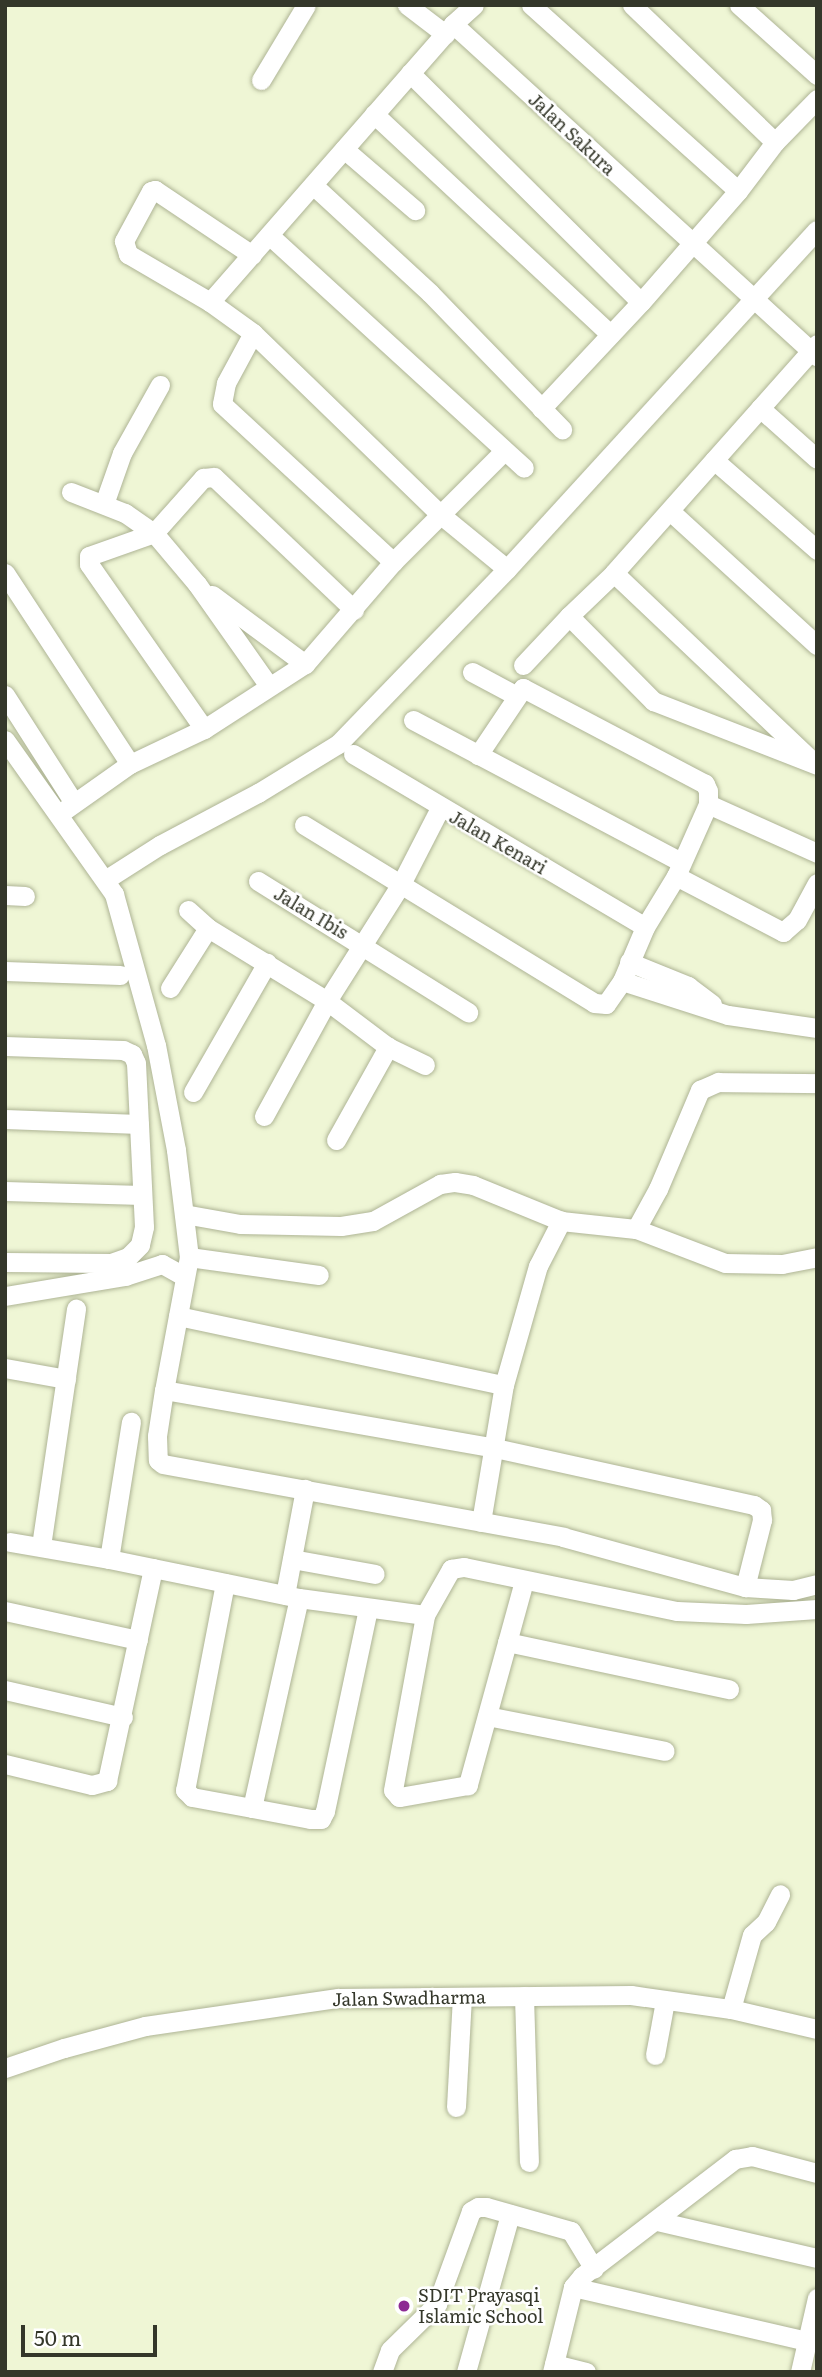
<!DOCTYPE html>
<html>
<head>
<meta charset="utf-8">
<style>
  body { margin:0 }
  #map { position:relative; width:822px; height:2377px; overflow:hidden; background:#eff6d5; font-family:Literata,serif }
  div>[style] { position:absolute }
  .roads { filter:drop-shadow(0 0 2px #aeb495) drop-shadow(0 0 2px #aeb495) }
  .minor>* { height:19px; margin:-9.5px; padding:0 9.5px; transform-origin:9.5px; border-radius:9.5px; background:#fff }
  .dots>* { width:19px; height:19px; translate:-50% -50%; box-sizing:border-box; border:4px solid #fff; border-radius:50% }
  span { translate:-50% -50%; white-space:nowrap; text-align:center; line-height:1.15; -webkit-text-stroke:5px #fff; paint-order:stroke }
  .street-label { font-size:18px; color:#34372a }
  .poi-label { font-size:18px; color:#34372a }
  .left { translate:0 -50%; text-align:left }
  .frame { position:absolute; inset:0; border:7px solid #34372a; pointer-events:none }
  .scale { position:absolute; left:21px; top:2325px; width:136px; height:32px; box-sizing:border-box; border:4px solid #34372a; border-top:0; padding-left:9px; font-size:21px; line-height:24px; white-space:nowrap; color:#34372a; -webkit-text-stroke:5px #fff; paint-order:stroke }
</style>
</head>
<body>
<div id="map">
  <div class="roads">
    <div class="minor">
      <i style="left:407px;top:5px;width:48px;rotate:37.3deg"></i>
      <i style="left:531px;top:5px;width:278px;rotate:41.9deg"></i>
      <i style="left:738px;top:191px;width:147px;rotate:131.1deg"></i>
      <i style="left:641px;top:302px;width:146px;rotate:133.1deg"></i>
      <i style="left:632px;top:5px;width:198px;rotate:43.8deg"></i>
      <i style="left:739px;top:5px;width:105px;rotate:41.9deg"></i>
      <i style="left:453px;top:24px;width:493px;rotate:42.4deg"></i>
      <i style="left:410px;top:73px;width:325px;rotate:44.8deg"></i>
      <i style="left:261px;top:80px;width:87px;rotate:-59deg"></i>
      <i style="left:374px;top:114px;width:323px;rotate:43deg"></i>
      <i style="left:344px;top:149px;width:94px;rotate:40.7deg"></i>
      <i style="left:313px;top:185px;width:159px;rotate:42.7deg"></i>
      <i style="left:430px;top:293px;width:190px;rotate:45.9deg"></i>
      <i style="left:738px;top:191px;width:61px;rotate:-52.9deg"></i>
      <i style="left:775px;top:142px;width:60px;rotate:-45.7deg"></i>
      <i style="left:269px;top:235px;width:345px;rotate:42.4deg"></i>
      <i style="left:252px;top:255px;width:117px;rotate:-146.2deg"></i>
      <i style="left:155px;top:190px;width:4px;rotate:166deg"></i>
      <i style="left:151px;top:191px;width:57px;rotate:118.4deg"></i>
      <i style="left:124px;top:241px;width:14px;rotate:73deg"></i>
      <i style="left:128px;top:254px;width:95px;rotate:30.3deg"></i>
      <i style="left:210px;top:302px;width:53px;rotate:35.8deg"></i>
      <i style="left:253px;top:333px;width:262px;rotate:44.1deg"></i>
      <i style="left:441px;top:515px;width:85px;rotate:39.3deg"></i>
      <i style="left:210px;top:302px;width:369px;rotate:-48.8deg"></i>
      <i style="left:453px;top:24px;width:28px;rotate:-42deg"></i>
      <i style="left:253px;top:333px;width:57px;rotate:118.4deg"></i>
      <i style="left:226px;top:383px;width:21px;rotate:101deg"></i>
      <i style="left:222px;top:404px;width:233px;rotate:42.7deg"></i>
      <i style="left:817px;top:344px;width:306px;rotate:131.6deg"></i>
      <i style="left:614px;top:573px;width:62px;rotate:136.3deg"></i>
      <i style="left:569px;top:616px;width:120px;rotate:45.3deg"></i>
      <i style="left:653px;top:701px;width:176px;rotate:21.3deg"></i>
      <i style="left:760px;top:408px;width:76px;rotate:41.8deg"></i>
      <i style="left:714px;top:460px;width:137px;rotate:41.1deg"></i>
      <i style="left:71px;top:492px;width:58px;rotate:21.3deg"></i>
      <i style="left:125px;top:513px;width:35px;rotate:35deg"></i>
      <i style="left:154px;top:533px;width:67px;rotate:49.9deg"></i>
      <i style="left:197px;top:584px;width:125px;rotate:54.8deg"></i>
      <i style="left:104px;top:504px;width:54px;rotate:-70.6deg"></i>
      <i style="left:122px;top:453px;width:78px;rotate:-60.8deg"></i>
      <i style="left:670px;top:511px;width:199px;rotate:42.4deg"></i>
      <i style="left:5px;top:573px;width:228px;rotate:56.8deg"></i>
      <i style="left:614px;top:573px;width:269px;rotate:43.5deg"></i>
      <i style="left:212px;top:595px;width:116px;rotate:36.6deg"></i>
      <i style="left:523px;top:665px;width:67px;rotate:-46.8deg"></i>
      <i style="left:472px;top:672px;width:49px;rotate:28.1deg"></i>
      <i style="left:5px;top:695px;width:128px;rotate:57.4deg"></i>
      <i style="left:413px;top:720px;width:303px;rotate:27.9deg"></i>
      <i style="left:204px;top:729px;width:201px;rotate:-124.9deg"></i>
      <i style="left:89px;top:564px;width:8px;rotate:-90deg"></i>
      <i style="left:89px;top:556px;width:69px;rotate:-19.5deg"></i>
      <i style="left:154px;top:533px;width:74px;rotate:-48.3deg"></i>
      <i style="left:203px;top:478px;width:11px;rotate:-5deg"></i>
      <i style="left:214px;top:477px;width:193px;rotate:43.5deg"></i>
      <i style="left:5px;top:740px;width:189px;rotate:54.7deg"></i>
      <i style="left:114px;top:894px;width:157px;rotate:74.5deg"></i>
      <i style="left:156px;top:1045px;width:107px;rotate:79.2deg"></i>
      <i style="left:176px;top:1150px;width:108px;rotate:83.1deg"></i>
      <i style="left:189px;top:1257px;width:135px;rotate:100.6deg"></i>
      <i style="left:164px;top:1390px;width:47px;rotate:98.7deg"></i>
      <i style="left:157px;top:1436px;width:24px;rotate:88deg"></i>
      <i style="left:158px;top:1460px;width:6px;rotate:39deg"></i>
      <i style="left:163px;top:1464px;width:407px;rotate:10.3deg"></i>
      <i style="left:563px;top:1537px;width:189px;rotate:15.4deg"></i>
      <i style="left:745px;top:1587px;width:48px;rotate:3.6deg"></i>
      <i style="left:793px;top:1590px;width:25px;rotate:-14deg"></i>
      <i style="left:353px;top:754px;width:339px;rotate:30.6deg"></i>
      <i style="left:708px;top:804px;width:120px;rotate:24.2deg"></i>
      <i style="left:59px;top:814px;width:87px;rotate:-35.2deg"></i>
      <i style="left:130px;top:764px;width:82px;rotate:-25.3deg"></i>
      <i style="left:204px;top:729px;width:120px;rotate:-32.8deg"></i>
      <i style="left:305px;top:664px;width:135px;rotate:-49.2deg"></i>
      <i style="left:393px;top:562px;width:157px;rotate:-45deg"></i>
      <i style="left:304px;top:825px;width:340px;rotate:31.5deg"></i>
      <i style="left:594px;top:1003px;width:12px;rotate:5deg"></i>
      <i style="left:606px;top:1004px;width:28px;rotate:-55deg"></i>
      <i style="left:622px;top:981px;width:59px;rotate:-66.9deg"></i>
      <i style="left:645px;top:927px;width:60px;rotate:-58.7deg"></i>
      <i style="left:676px;top:876px;width:79px;rotate:-66deg"></i>
      <i style="left:708px;top:804px;width:13px;rotate:-90deg"></i>
      <i style="left:708px;top:791px;width:8px;rotate:-113deg"></i>
      <i style="left:705px;top:784px;width:206px;rotate:-152.2deg"></i>
      <i style="left:523px;top:688px;width:81px;rotate:123.9deg"></i>
      <i style="left:676px;top:876px;width:121px;rotate:27.6deg"></i>
      <i style="left:783px;top:932px;width:18px;rotate:-41deg"></i>
      <i style="left:797px;top:920px;width:42px;rotate:-61.6deg"></i>
      <i style="left:105px;top:880px;width:65px;rotate:-32.5deg"></i>
      <i style="left:160px;top:845px;width:111px;rotate:-28deg"></i>
      <i style="left:258px;top:793px;width:94px;rotate:-31.5deg"></i>
      <i style="left:338px;top:744px;width:243px;rotate:-46deg"></i>
      <i style="left:507px;top:569px;width:459px;rotate:-47.6deg"></i>
      <i style="left:258px;top:881px;width:248px;rotate:32deg"></i>
      <i style="left:5px;top:895px;width:20px;rotate:3deg"></i>
      <i style="left:188px;top:910px;width:27px;rotate:42deg"></i>
      <i style="left:208px;top:928px;width:140px;rotate:31.5deg"></i>
      <i style="left:327px;top:1001px;width:76px;rotate:37deg"></i>
      <i style="left:388px;top:1047px;width:41px;rotate:25.9deg"></i>
      <i style="left:629px;top:962px;width:64px;rotate:22.1deg"></i>
      <i style="left:688px;top:986px;width:30px;rotate:37deg"></i>
      <i style="left:5px;top:971px;width:115px;rotate:2deg"></i>
      <i style="left:622px;top:981px;width:111px;rotate:17.8deg"></i>
      <i style="left:728px;top:1015px;width:90px;rotate:8.3deg"></i>
      <i style="left:170px;top:988px;width:71px;rotate:-57.7deg"></i>
      <i style="left:5px;top:1046px;width:118px;rotate:1.9deg"></i>
      <i style="left:123px;top:1050px;width:10px;rotate:24deg"></i>
      <i style="left:132px;top:1054px;width:10px;rotate:66deg"></i>
      <i style="left:136px;top:1063px;width:164px;rotate:87.2deg"></i>
      <i style="left:144px;top:1227px;width:18px;rotate:103deg"></i>
      <i style="left:140px;top:1245px;width:17px;rotate:135deg"></i>
      <i style="left:128px;top:1257px;width:18px;rotate:161deg"></i>
      <i style="left:111px;top:1263px;width:106px;rotate:-179.5deg"></i>
      <i style="left:193px;top:1092px;width:149px;rotate:-60.2deg"></i>
      <i style="left:264px;top:1116px;width:131px;rotate:-61.3deg"></i>
      <i style="left:327px;top:1001px;width:138px;rotate:-57.7deg"></i>
      <i style="left:401px;top:884px;width:85px;rotate:-62.8deg"></i>
      <i style="left:5px;top:1119px;width:134px;rotate:2.1deg"></i>
      <i style="left:336px;top:1140px;width:107px;rotate:-60.8deg"></i>
      <i style="left:5px;top:1191px;width:137px;rotate:1.7deg"></i>
      <i style="left:184px;top:1214px;width:57px;rotate:10.1deg"></i>
      <i style="left:240px;top:1224px;width:101px;rotate:1.1deg"></i>
      <i style="left:341px;top:1226px;width:32px;rotate:-9deg"></i>
      <i style="left:373px;top:1221px;width:77px;rotate:-28.9deg"></i>
      <i style="left:440px;top:1184px;width:15px;rotate:-8deg"></i>
      <i style="left:455px;top:1182px;width:18px;rotate:9deg"></i>
      <i style="left:473px;top:1185px;width:95px;rotate:22.2deg"></i>
      <i style="left:561px;top:1221px;width:75px;rotate:6.1deg"></i>
      <i style="left:636px;top:1229px;width:95px;rotate:20.9deg"></i>
      <i style="left:725px;top:1263px;width:57px;rotate:1deg"></i>
      <i style="left:782px;top:1264px;width:36px;rotate:-11deg"></i>
      <i style="left:636px;top:1229px;width:46px;rotate:-61.2deg"></i>
      <i style="left:658px;top:1189px;width:108px;rotate:-67deg"></i>
      <i style="left:700px;top:1090px;width:20px;rotate:-24deg"></i>
      <i style="left:718px;top:1082px;width:99px;rotate:0.6deg"></i>
      <i style="left:189px;top:1257px;width:131px;rotate:7.9deg"></i>
      <i style="left:5px;top:1296px;width:122px;rotate:-9.5deg"></i>
      <i style="left:125px;top:1276px;width:39px;rotate:-18deg"></i>
      <i style="left:162px;top:1264px;width:26px;rotate:29deg"></i>
      <i style="left:178px;top:1316px;width:333px;rotate:12deg"></i>
      <i style="left:5px;top:1368px;width:62px;rotate:10.2deg"></i>
      <i style="left:164px;top:1390px;width:336px;rotate:9.9deg"></i>
      <i style="left:495px;top:1448px;width:265px;rotate:12.4deg"></i>
      <i style="left:754px;top:1505px;width:9px;rotate:36deg"></i>
      <i style="left:761px;top:1510px;width:10px;rotate:84deg"></i>
      <i style="left:762px;top:1520px;width:69px;rotate:104.2deg"></i>
      <i style="left:481px;top:1522px;width:139px;rotate:-80.5deg"></i>
      <i style="left:504px;top:1385px;width:124px;rotate:-74.1deg"></i>
      <i style="left:538px;top:1266px;width:51px;rotate:-62.9deg"></i>
      <i style="left:10px;top:1542px;width:100px;rotate:9.7deg"></i>
      <i style="left:109px;top:1559px;width:194px;rotate:11.6deg"></i>
      <i style="left:299px;top:1598px;width:127px;rotate:7.7deg"></i>
      <i style="left:41px;top:1546px;width:240px;rotate:-81.6deg"></i>
      <i style="left:109px;top:1559px;width:139px;rotate:-80.9deg"></i>
      <i style="left:292px;top:1559px;width:84px;rotate:10.2deg"></i>
      <i style="left:524px;top:1581px;width:212px;rotate:105.4deg"></i>
      <i style="left:468px;top:1785px;width:70px;rotate:170.1deg"></i>
      <i style="left:399px;top:1797px;width:9px;rotate:-131deg"></i>
      <i style="left:393px;top:1790px;width:178px;rotate:-79.6deg"></i>
      <i style="left:425px;top:1615px;width:53px;rotate:-60.5deg"></i>
      <i style="left:451px;top:1569px;width:13px;rotate:-9deg"></i>
      <i style="left:464px;top:1567px;width:217px;rotate:11.7deg"></i>
      <i style="left:677px;top:1611px;width:69px;rotate:2.5deg"></i>
      <i style="left:746px;top:1614px;width:71px;rotate:-4deg"></i>
      <i style="left:225px;top:1583px;width:211px;rotate:100.9deg"></i>
      <i style="left:185px;top:1790px;width:10px;rotate:45deg"></i>
      <i style="left:192px;top:1797px;width:61px;rotate:10.4deg"></i>
      <i style="left:252px;top:1808px;width:59px;rotate:10.7deg"></i>
      <i style="left:310px;top:1819px;width:11px"></i>
      <i style="left:321px;top:1819px;width:9px;rotate:-63deg"></i>
      <i style="left:325px;top:1811px;width:207px;rotate:-78deg"></i>
      <i style="left:285px;top:1595px;width:108px;rotate:-79.3deg"></i>
      <i style="left:5px;top:1611px;width:136px;rotate:12.3deg"></i>
      <i style="left:507px;top:1642px;width:227px;rotate:12deg"></i>
      <i style="left:5px;top:1690px;width:121px;rotate:12.9deg"></i>
      <i style="left:487px;top:1716px;width:181px;rotate:11.1deg"></i>
      <i style="left:5px;top:1764px;width:89px;rotate:13.6deg"></i>
      <i style="left:92px;top:1785px;width:16px;rotate:-15deg"></i>
      <i style="left:107px;top:1781px;width:218px;rotate:-77.8deg"></i>
      <i style="left:252px;top:1808px;width:215px;rotate:-77.4deg"></i>
      <i style="left:524px;top:1996px;width:166px;rotate:88.3deg"></i>
      <i style="left:731px;top:2009px;width:77px;rotate:-74.2deg"></i>
      <i style="left:752px;top:1935px;width:19px;rotate:-43deg"></i>
      <i style="left:766px;top:1922px;width:31px;rotate:-63deg"></i>
      <i style="left:655px;top:2055px;width:55px;rotate:-79.5deg"></i>
      <i style="left:5px;top:2068px;width:62px;rotate:-18.7deg"></i>
      <i style="left:64px;top:2048px;width:84px;rotate:-15.2deg"></i>
      <i style="left:145px;top:2026px;width:195px;rotate:-8.3deg"></i>
      <i style="left:338px;top:1998px;width:293px;rotate:-0.6deg"></i>
      <i style="left:631px;top:1995px;width:101px;rotate:8deg"></i>
      <i style="left:731px;top:2009px;width:88px;rotate:13.1deg"></i>
      <i style="left:456px;top:2107px;width:110px;rotate:-86.9deg"></i>
      <i style="left:657px;top:2221px;width:164px;rotate:13deg"></i>
      <i style="left:573px;top:2287px;width:240px;rotate:13deg"></i>
      <i style="left:554px;top:2364px;width:33px;rotate:14deg"></i>
      <i style="left:382px;top:2372px;width:23px;rotate:-70deg"></i>
      <i style="left:390px;top:2350px;width:66px;rotate:-44.4deg"></i>
      <i style="left:437px;top:2304px;width:99px;rotate:-69.9deg"></i>
      <i style="left:471px;top:2211px;width:8px;rotate:-30deg"></i>
      <i style="left:478px;top:2207px;width:8px"></i>
      <i style="left:486px;top:2207px;width:88px;rotate:15.8deg"></i>
      <i style="left:571px;top:2231px;width:44px;rotate:58.8deg"></i>
      <i style="left:466px;top:2372px;width:164px;rotate:-74.4deg"></i>
      <i style="left:552px;top:2372px;width:88px;rotate:-76.1deg"></i>
      <i style="left:573px;top:2287px;width:14px;rotate:-51deg"></i>
      <i style="left:582px;top:2276px;width:193px;rotate:-37.4deg"></i>
      <i style="left:735px;top:2159px;width:17px;rotate:-10deg"></i>
      <i style="left:752px;top:2156px;width:67px;rotate:14.7deg"></i>
      <i style="left:800px;top:2372px;width:76px;rotate:-77.1deg"></i>
    </div>
  </div>
  <div class="dots">
    <i style="left:404px;top:2306px;background:#8d2b93"></i>
  </div>
  <div class="street-label">
    <span style="left:572px;top:134px;rotate:43deg">Jalan Sakura</span>
    <span style="left:498px;top:842px;rotate:30deg">Jalan Kenari</span>
    <span style="left:311px;top:913px;rotate:31deg">Jalan Ibis</span>
    <span style="left:409px;top:1998px;rotate:-1deg">Jalan Swadharma</span>
  </div>
  <div class="poi-label">
    <span class="left" style="left:418px;top:2306px">SDIT Prayasqi<br>Islamic School</span>
  </div>
  <div class="frame"></div>
  <div class="scale">50 m</div>
</div>
</body>
</html>
